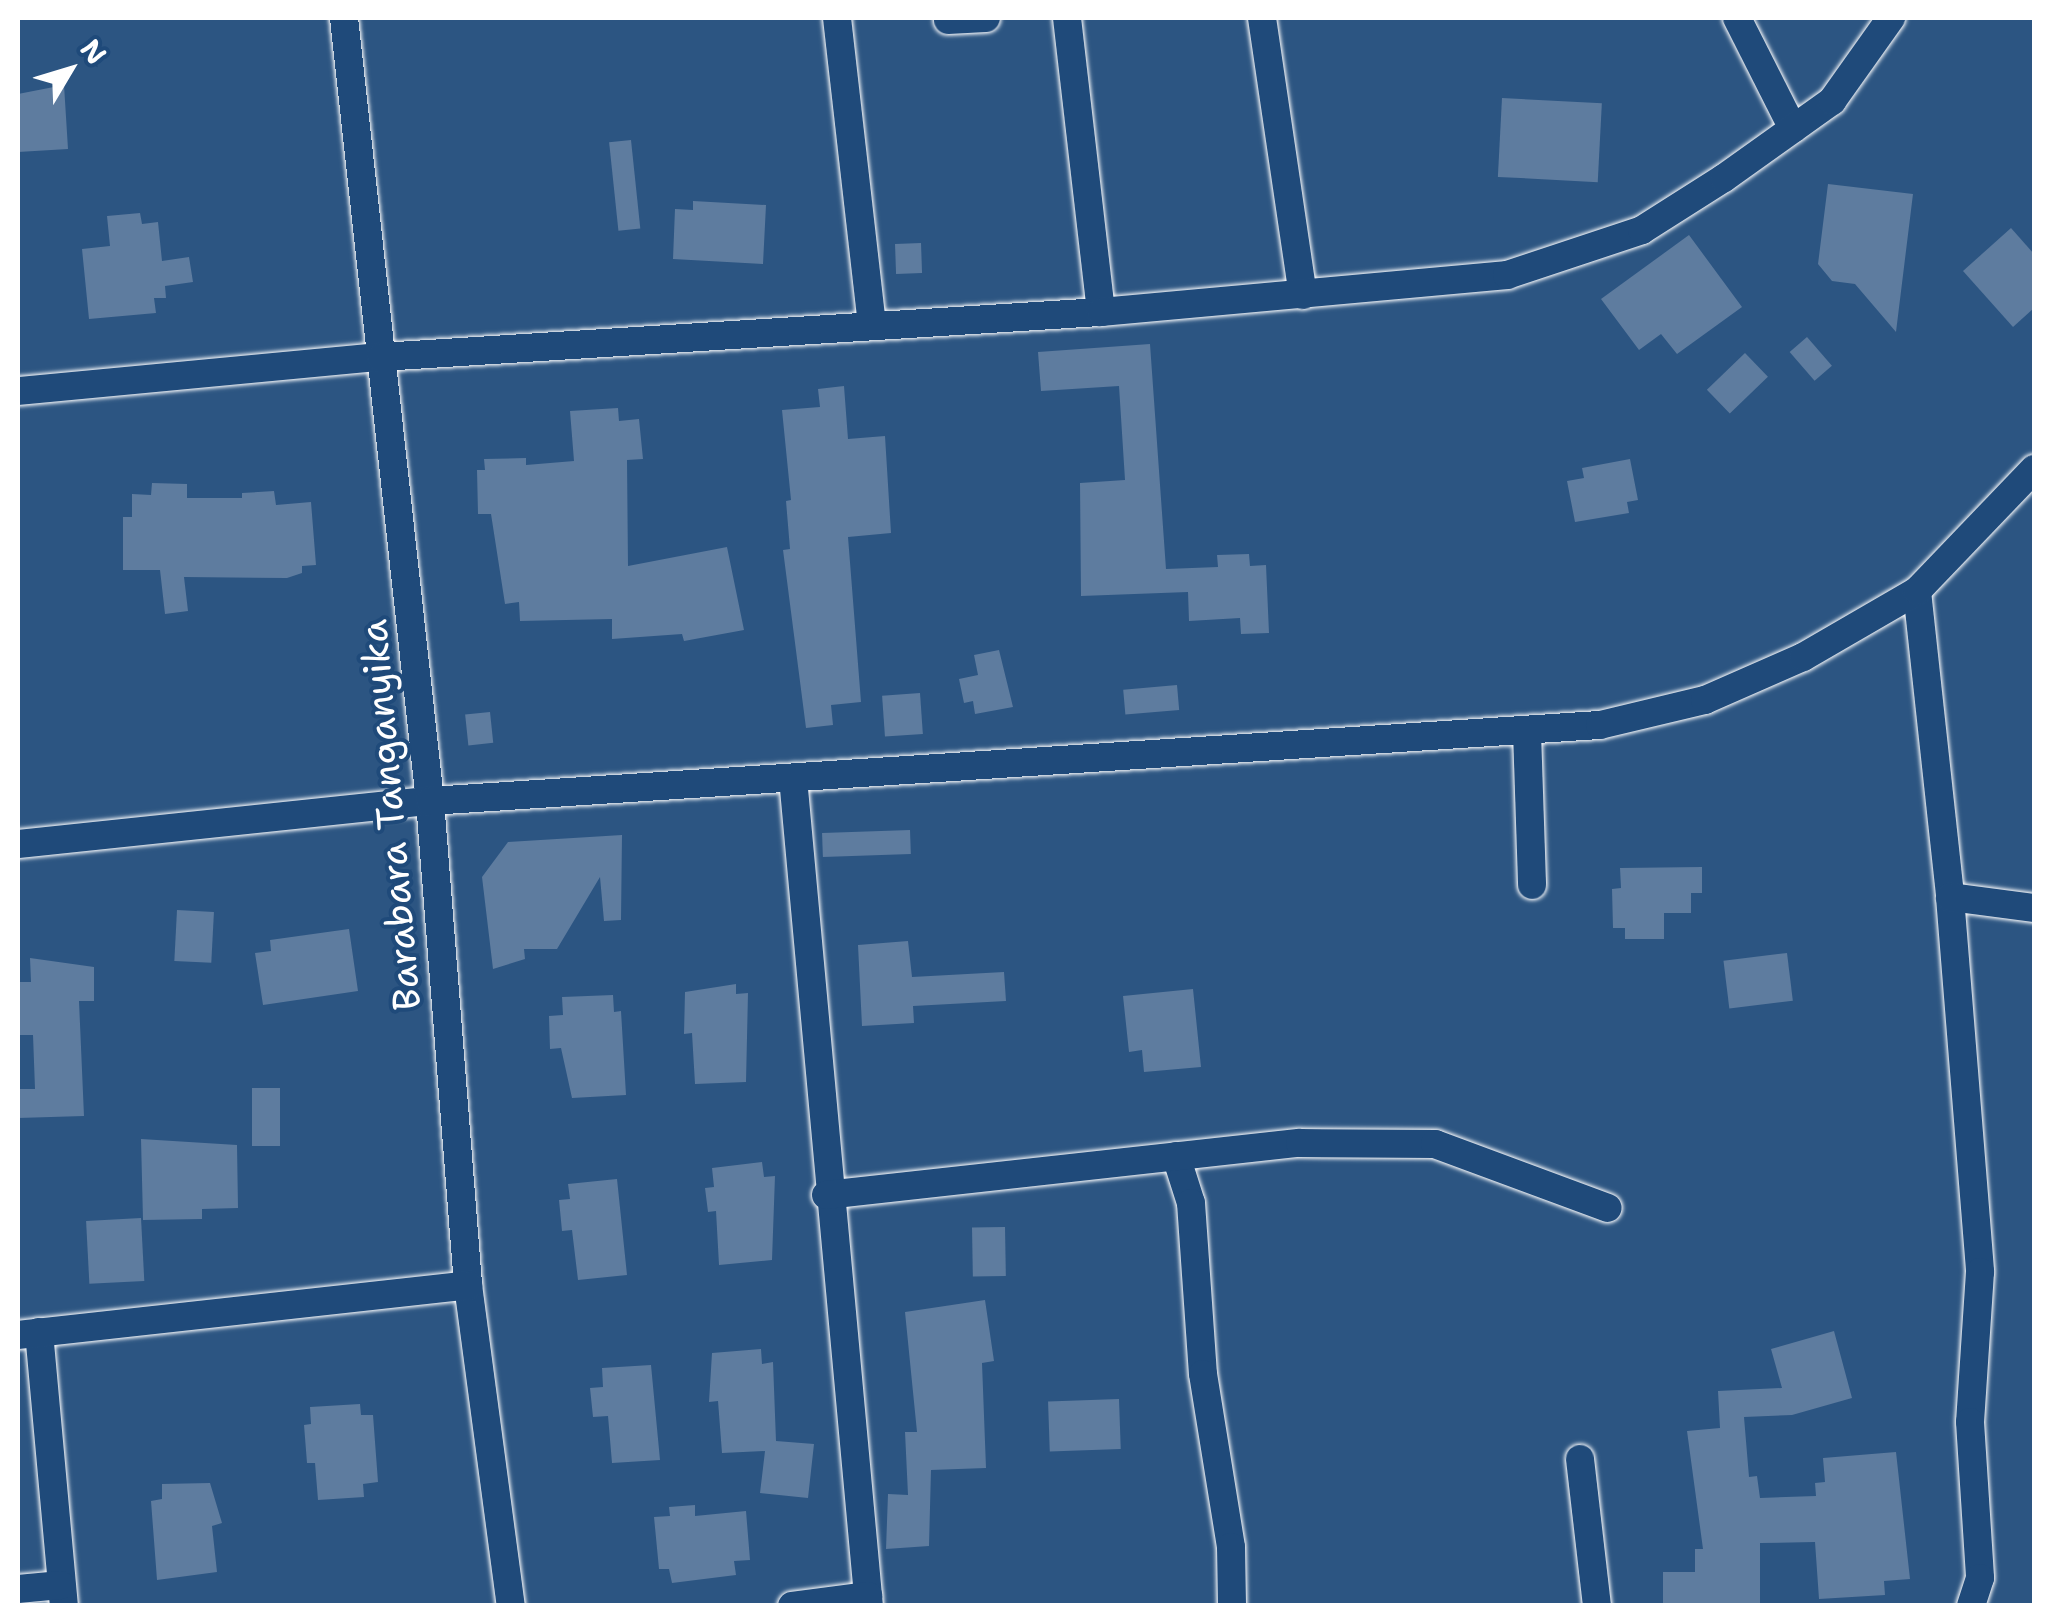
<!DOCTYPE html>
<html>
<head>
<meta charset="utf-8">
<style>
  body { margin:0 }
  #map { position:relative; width:2052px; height:1623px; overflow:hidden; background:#2c5582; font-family:"Shantell Sans",sans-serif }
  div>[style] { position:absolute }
  .building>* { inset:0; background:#5e7c9f; transform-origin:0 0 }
  .roads { filter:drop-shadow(0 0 2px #fff) drop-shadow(0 0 2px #fff) }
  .street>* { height:28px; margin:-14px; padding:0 14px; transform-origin:14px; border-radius:14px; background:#1f4a7a }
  span { translate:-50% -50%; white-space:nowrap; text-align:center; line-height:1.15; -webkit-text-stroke:8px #1f4a7a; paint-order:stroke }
  .street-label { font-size:38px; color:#fff }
  .frame { position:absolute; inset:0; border:20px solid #fff; pointer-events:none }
  .north { position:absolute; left:20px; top:20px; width:100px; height:100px; -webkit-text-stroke:8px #1f4a7a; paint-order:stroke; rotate:52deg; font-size:28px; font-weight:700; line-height:40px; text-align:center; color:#fff }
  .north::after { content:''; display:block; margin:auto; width:35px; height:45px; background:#fff; clip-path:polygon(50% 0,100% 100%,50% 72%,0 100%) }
</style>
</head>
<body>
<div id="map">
  <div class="building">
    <i style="clip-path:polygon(64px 85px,68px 149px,18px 152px,18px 94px)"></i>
    <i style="left:1502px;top:98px;width:100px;height:79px;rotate:3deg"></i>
    <i style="left:631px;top:140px;width:89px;height:22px;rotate:84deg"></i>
    <i style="clip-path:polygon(1828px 184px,1913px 194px,1896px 332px,1855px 284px,1832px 281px,1818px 264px)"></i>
    <i style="clip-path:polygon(693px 201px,766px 205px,763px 264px,673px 259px,675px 209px,693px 210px)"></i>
    <i style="clip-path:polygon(140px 213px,142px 224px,158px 222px,162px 261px,189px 257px,193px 282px,165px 286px,166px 298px,154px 298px,156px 313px,89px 319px,82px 249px,110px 246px,107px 216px)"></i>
    <i style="clip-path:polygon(2011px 228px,2034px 254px,2034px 308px,2013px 327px,1963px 271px)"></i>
    <i style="clip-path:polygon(1689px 235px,1742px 307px,1677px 354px,1661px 334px,1639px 350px,1601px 299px)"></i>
    <i style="left:921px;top:243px;width:30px;height:26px;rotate:88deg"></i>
    <i style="left:1807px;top:337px;width:38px;height:23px;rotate:49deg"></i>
    <i style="clip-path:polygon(1150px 344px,1166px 569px,1218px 567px,1217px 555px,1249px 554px,1250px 566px,1266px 565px,1269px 633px,1241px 634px,1240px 618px,1189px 621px,1188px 592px,1081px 596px,1080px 483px,1125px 480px,1119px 386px,1041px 391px,1038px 352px)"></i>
    <i style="left:1745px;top:353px;width:33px;height:53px;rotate:46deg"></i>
    <i style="clip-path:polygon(844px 386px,848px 439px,885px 436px,891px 533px,848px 537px,861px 702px,831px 705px,833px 725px,806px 728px,783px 550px,790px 549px,786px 501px,791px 500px,782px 410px,820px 407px,818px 389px)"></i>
    <i style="clip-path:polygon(618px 408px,619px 421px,639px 419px,643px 459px,627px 460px,628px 566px,727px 547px,744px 630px,684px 641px,682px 634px,612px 639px,612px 619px,520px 621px,519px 602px,505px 604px,491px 514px,478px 514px,477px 470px,485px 470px,484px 459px,526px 458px,526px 465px,574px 461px,570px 411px)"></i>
    <i style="clip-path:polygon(1630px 459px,1638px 500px,1627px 502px,1629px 513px,1575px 522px,1567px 481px,1584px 478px,1582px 468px)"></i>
    <i style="clip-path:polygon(152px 483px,187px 484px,187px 498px,242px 498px,242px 493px,274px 491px,276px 505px,311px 502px,316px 565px,302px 566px,302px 573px,287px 578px,184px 577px,188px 611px,165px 614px,160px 570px,123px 570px,123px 517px,132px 517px,132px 494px,151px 495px)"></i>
    <i style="clip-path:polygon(999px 650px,1013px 707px,975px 714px,973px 701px,964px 703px,959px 679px,978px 675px,974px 655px)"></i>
    <i style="left:1177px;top:685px;width:25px;height:54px;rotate:85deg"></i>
    <i style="left:920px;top:693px;width:41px;height:38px;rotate:86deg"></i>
    <i style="left:490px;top:712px;width:31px;height:25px;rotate:84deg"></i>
    <i style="left:910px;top:830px;width:24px;height:88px;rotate:88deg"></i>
    <i style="clip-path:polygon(622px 835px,621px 920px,604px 921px,600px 877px,557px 949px,524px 949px,525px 959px,493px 969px,482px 877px,508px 842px)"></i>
    <i style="clip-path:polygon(1702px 867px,1702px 893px,1691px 893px,1691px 913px,1664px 913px,1664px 939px,1625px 939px,1625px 928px,1613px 928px,1612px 889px,1621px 888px,1620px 868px)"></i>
    <i style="left:177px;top:910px;width:37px;height:51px;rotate:3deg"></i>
    <i style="clip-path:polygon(349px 929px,358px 991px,263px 1005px,255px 953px,271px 951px,270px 940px)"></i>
    <i style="clip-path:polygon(908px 941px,912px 977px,1004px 972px,1006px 1001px,913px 1006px,914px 1023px,862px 1026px,858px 945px)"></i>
    <i style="left:1787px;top:953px;width:48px;height:64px;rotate:83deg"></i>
    <i style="clip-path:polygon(30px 958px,94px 967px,94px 1001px,79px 1001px,84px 1116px,18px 1118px,18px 1089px,35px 1089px,33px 1035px,18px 1035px,18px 982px,31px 982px)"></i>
    <i style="clip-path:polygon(736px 984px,736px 994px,748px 993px,746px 1082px,695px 1084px,692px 1033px,684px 1034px,685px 992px)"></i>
    <i style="clip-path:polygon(1193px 989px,1201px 1067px,1144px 1072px,1142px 1050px,1129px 1052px,1123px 996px)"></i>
    <i style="clip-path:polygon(613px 995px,614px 1012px,621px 1011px,626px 1095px,572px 1098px,561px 1048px,550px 1049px,549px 1016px,563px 1015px,562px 997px)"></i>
    <i style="left:252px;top:1088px;width:28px;height:58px"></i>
    <i style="clip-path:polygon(141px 1139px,237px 1145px,238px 1208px,202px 1209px,202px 1219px,143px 1220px)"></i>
    <i style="clip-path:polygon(762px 1162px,764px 1177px,775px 1176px,772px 1260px,719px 1265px,716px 1211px,708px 1212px,705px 1188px,714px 1187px,712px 1168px)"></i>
    <i style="clip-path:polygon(617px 1179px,627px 1275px,578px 1280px,572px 1230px,562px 1231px,559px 1200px,570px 1199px,568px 1184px)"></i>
    <i style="left:141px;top:1218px;width:63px;height:55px;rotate:87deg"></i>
    <i style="left:1005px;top:1227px;width:49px;height:33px;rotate:89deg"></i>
    <i style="clip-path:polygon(985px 1300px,994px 1361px,982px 1363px,986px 1468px,931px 1470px,929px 1546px,886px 1549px,888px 1494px,908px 1495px,905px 1432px,917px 1432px,905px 1312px)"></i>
    <i style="clip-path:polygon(1834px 1331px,1852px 1398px,1792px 1415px,1744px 1417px,1749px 1477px,1757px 1476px,1760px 1498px,1816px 1496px,1815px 1483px,1825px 1482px,1823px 1458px,1896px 1452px,1910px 1579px,1884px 1581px,1885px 1595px,1819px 1599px,1815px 1542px,1760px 1543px,1760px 1606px,1663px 1606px,1663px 1572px,1695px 1572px,1695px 1549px,1703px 1549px,1687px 1431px,1720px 1428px,1718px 1391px,1782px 1388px,1771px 1349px)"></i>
    <i style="clip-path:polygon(761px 1349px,762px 1364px,773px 1362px,776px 1441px,814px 1444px,808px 1498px,760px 1493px,765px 1451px,722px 1453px,718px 1401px,709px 1402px,712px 1353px)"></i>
    <i style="clip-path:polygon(651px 1365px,660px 1460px,612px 1463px,608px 1416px,593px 1417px,590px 1388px,603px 1387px,602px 1368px)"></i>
    <i style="left:1119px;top:1399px;width:50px;height:71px;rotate:88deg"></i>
    <i style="clip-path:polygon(360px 1404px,361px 1415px,373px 1415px,378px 1482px,363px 1484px,364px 1497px,318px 1500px,315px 1463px,307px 1463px,304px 1425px,311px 1424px,310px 1407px)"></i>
    <i style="clip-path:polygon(210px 1483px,222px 1523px,212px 1526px,217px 1572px,157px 1580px,151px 1501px,162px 1499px,162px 1484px)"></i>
    <i style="clip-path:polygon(695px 1505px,695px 1516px,746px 1511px,750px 1560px,734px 1561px,736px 1575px,672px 1583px,669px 1569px,659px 1569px,654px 1517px,670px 1516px,669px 1507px)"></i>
  </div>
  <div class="roads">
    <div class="street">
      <i style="left:344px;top:18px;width:788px;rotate:83.73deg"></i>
      <i style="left:430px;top:801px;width:485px;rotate:85.5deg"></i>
      <i style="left:468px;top:1285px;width:324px;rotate:82.4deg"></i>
      <i style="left:837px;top:18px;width:309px;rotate:83.5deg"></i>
      <i style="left:1067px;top:18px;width:296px;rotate:83.4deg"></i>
      <i style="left:1262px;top:18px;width:280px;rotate:81.6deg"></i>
      <i style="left:1737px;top:18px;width:124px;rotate:63.2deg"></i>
      <i style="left:948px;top:20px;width:38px;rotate:-3deg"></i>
      <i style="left:18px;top:391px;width:365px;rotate:-5.4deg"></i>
      <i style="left:381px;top:357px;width:721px;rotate:-3.58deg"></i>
      <i style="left:1101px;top:312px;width:408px;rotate:-5.2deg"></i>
      <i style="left:1507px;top:275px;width:142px;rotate:-18.4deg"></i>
      <i style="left:1642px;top:230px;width:97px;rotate:-32.4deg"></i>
      <i style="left:1724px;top:178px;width:133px;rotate:-35.5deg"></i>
      <i style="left:1832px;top:101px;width:102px;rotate:-54.6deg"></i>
      <i style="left:1917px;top:591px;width:308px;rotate:83.8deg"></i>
      <i style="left:1950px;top:897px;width:376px;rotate:85.4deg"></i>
      <i style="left:1980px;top:1272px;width:150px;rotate:93.8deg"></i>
      <i style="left:1970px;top:1422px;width:156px;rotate:86.3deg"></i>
      <i style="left:1980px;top:1578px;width:29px;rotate:108deg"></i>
      <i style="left:1527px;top:732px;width:153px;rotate:88.1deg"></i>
      <i style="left:793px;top:778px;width:831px;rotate:84.76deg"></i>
      <i style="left:18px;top:844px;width:414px;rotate:-6deg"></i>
      <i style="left:430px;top:801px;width:1172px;rotate:-3.72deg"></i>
      <i style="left:1600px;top:725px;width:108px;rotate:-13.4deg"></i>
      <i style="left:1705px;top:700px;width:107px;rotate:-23.7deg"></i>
      <i style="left:1803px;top:657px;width:132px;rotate:-30.1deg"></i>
      <i style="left:1917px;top:591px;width:169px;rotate:-46.2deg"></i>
      <i style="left:1950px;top:897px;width:85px;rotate:7.5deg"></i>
      <i style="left:1176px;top:1156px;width:49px;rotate:72.3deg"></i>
      <i style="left:1191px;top:1203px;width:171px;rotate:86deg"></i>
      <i style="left:1203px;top:1374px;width:175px;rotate:80.8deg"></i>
      <i style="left:1231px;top:1547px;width:59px;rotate:89deg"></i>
      <i style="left:826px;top:1195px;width:477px;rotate:-6.3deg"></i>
      <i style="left:1300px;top:1143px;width:135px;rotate:0.4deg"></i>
      <i style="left:1435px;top:1144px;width:184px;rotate:20.3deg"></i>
      <i style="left:39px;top:1332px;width:275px;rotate:84.8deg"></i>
      <i style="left:18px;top:1335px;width:453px;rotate:-6.3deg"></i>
      <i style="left:1580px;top:1459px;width:148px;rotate:83.4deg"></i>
      <i style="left:18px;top:1589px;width:43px;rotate:-5.3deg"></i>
      <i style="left:792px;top:1606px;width:77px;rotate:-7.5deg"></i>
    </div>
  </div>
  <div class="street-label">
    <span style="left:390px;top:815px;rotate:-95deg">Barabara Tanganyika</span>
  </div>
  <div class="frame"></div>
  <div class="north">N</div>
</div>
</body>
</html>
